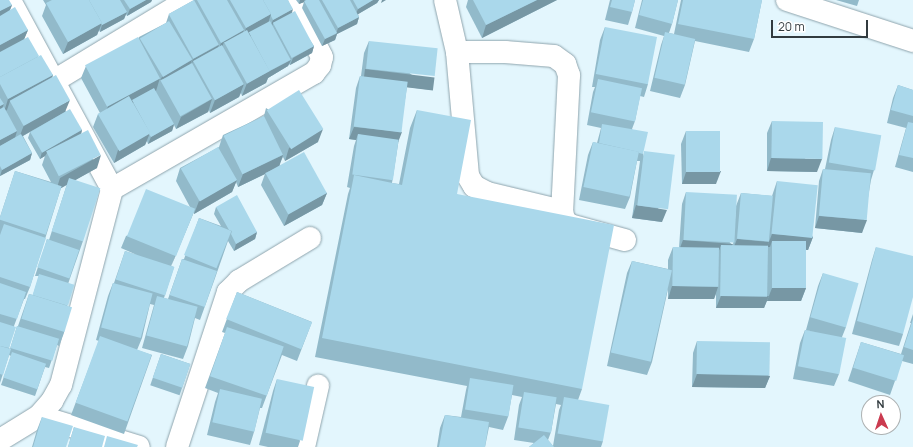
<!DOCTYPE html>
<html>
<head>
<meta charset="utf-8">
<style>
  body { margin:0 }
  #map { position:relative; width:913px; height:447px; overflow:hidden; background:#e3f6fd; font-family:Manrope,sans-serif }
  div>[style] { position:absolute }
  .roads { filter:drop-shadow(0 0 1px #8ea4ad) drop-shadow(0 0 1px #8ea4ad) }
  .minor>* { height:22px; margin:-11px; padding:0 11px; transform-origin:11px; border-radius:11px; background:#fff }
  .wall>* { inset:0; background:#92baca; transform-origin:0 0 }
  .shaded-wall>* { inset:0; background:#7797a4; transform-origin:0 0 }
  .building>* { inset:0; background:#aad8eb; transform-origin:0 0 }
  span { translate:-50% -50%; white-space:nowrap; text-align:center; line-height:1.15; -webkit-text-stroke:3px #fff; paint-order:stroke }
  .north { position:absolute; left:861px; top:395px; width:40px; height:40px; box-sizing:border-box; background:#fff; border:1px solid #adb1b2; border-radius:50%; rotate:357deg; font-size:11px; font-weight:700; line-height:16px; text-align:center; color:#323b3f }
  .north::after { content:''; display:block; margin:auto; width:14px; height:18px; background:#cb3b50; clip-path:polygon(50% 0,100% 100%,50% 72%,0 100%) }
  .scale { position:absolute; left:771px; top:20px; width:97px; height:18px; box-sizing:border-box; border:2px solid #323b3f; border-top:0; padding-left:5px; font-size:12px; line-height:14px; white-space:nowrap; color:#323b3f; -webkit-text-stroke:3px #fff; paint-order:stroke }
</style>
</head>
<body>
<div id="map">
  <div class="roads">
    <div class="minor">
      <i style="left:445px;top:0;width:53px;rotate:77deg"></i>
      <i style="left:457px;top:52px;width:48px"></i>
      <i style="left:505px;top:52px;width:49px;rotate:4.7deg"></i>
      <i style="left:554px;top:56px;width:14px;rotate:36deg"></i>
      <i style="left:565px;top:64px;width:12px;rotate:70deg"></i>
      <i style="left:569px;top:75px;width:136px;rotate:92.9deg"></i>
      <i style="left:562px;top:211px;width:9px;rotate:77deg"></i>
      <i style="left:564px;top:220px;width:8px;rotate:40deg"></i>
      <i style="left:570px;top:225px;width:57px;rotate:15.3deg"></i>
      <i style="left:787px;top:0;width:133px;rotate:18deg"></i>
      <i style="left:457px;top:52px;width:124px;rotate:84.9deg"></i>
      <i style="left:468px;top:176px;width:12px;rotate:59deg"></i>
      <i style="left:474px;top:186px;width:15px;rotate:28deg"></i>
      <i style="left:487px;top:193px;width:77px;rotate:13.5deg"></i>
      <i style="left:54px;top:81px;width:157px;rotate:-31.2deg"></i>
      <i style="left:112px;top:189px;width:233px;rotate:-29.9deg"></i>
      <i style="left:314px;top:73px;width:10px;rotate:-53deg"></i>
      <i style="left:320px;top:65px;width:8px;rotate:-76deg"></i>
      <i style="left:322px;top:57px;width:64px;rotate:-117deg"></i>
      <i style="left:45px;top:418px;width:98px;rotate:17.1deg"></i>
      <i style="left:0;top:440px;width:46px;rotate:-31.6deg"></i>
      <i style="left:39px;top:416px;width:20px;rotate:-49deg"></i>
      <i style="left:52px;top:401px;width:18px;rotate:-61deg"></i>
      <i style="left:61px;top:385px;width:203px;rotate:-75.4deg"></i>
      <i style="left:112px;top:189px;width:215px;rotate:-118.4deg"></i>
      <i style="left:177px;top:447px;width:163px;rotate:-71.8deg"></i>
      <i style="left:228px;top:292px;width:16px;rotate:-45deg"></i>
      <i style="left:239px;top:281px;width:83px;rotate:-31.2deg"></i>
      <i style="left:304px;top:447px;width:63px;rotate:-77.1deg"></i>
    </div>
  </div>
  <div class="wall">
    <i style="clip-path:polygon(evenodd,0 0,12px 5px,10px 10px,28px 30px,24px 39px,53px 75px,52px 78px,66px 112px,82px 130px,81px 134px,97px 168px,75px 180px,83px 241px,68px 284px,67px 306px,64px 333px,59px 346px,57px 345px,49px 368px,45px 367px,35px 396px,1px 385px,11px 356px,9px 355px,0 383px,0 217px,15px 171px,51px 182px,42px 165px,45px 156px,40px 159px,28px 138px,30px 132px,23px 136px,32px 153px,30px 160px,0 176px,0 0,67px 184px,49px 240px,47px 239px,45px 246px,35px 276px,39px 276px,33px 295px,29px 294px,18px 326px,17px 326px,15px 333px,10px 349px,9px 348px,14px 326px,24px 299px,25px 299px,30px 287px,61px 188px,67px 184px)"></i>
    <i style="clip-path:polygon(43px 0,152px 0,151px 2px,127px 16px,126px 14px,124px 19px,100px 32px,99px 30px,97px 35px,63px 54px,42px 16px,46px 5px)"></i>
    <i style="clip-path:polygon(194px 0,288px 0,292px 13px,314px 46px,312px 53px,290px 65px,289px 64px,288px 66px,268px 78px,266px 83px,242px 96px,241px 93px,239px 97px,210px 113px,209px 110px,208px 112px,176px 129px,174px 125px,172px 131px,148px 144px,147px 141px,145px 145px,114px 163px,93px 127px,98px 114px,100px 113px,81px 78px,86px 66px,138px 39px,139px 37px,166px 23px,169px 14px)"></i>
    <i style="clip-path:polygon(296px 0,379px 0,377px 3px,358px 14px,359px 17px,357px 24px,337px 34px,335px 40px,322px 46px,302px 8px,304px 2px,299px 4px)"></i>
    <i style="clip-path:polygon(468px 0,557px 0,482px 38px,466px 7px)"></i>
    <i style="clip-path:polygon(610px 0,635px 0,632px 12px,628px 25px,605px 20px)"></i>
    <i style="clip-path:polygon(642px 0,678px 0,672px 24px,669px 33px,674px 34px,681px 0,762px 0,754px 39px,749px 52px,695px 41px,685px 85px,680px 98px,650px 91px,661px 45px,664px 36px,635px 28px)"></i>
    <i style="clip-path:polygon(836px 0,859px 0,857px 6px)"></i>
    <i style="clip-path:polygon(605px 27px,648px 84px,644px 97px,640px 96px,635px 121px,632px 129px,643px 153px,662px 222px,632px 218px,640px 161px,637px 161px,630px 197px,625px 209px,579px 200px,588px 155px,593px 142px,597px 143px,601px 128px,587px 125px,593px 92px,595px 87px,592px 87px,600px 40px)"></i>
    <i style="clip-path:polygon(evenodd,369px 41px,431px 90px,407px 87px,392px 183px,399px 184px,410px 128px,417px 110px,457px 194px,582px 389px,578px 400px,603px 441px,601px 447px,529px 447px,534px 443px,514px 440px,519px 405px,522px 397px,512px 395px,508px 417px,503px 430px,489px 427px,485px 447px,437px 447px,440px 428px,445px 415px,461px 417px,466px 390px,467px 386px,315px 357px,348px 194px,350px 188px,347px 187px,354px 146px,356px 140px,349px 139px,356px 88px,360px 76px,361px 76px,364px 53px,369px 41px,556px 404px,561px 405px,559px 410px,553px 446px,548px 440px,551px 432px,556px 404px)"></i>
    <i style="clip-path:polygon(898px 85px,913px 90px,913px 172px,895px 167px,906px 128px,887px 123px,893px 98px)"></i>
    <i style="clip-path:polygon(266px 108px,318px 142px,285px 161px,283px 157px,279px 165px,327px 193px,322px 205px,284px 226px,261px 185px,265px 174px,238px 187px,236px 182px,232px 192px,194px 214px,194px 212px,171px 266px,174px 267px,164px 298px,168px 299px,182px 259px,184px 259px,199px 218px,221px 226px,214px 214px,216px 207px,257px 232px,255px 239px,234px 251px,228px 241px,214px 281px,200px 320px,195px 318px,188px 346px,183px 359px,142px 348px,154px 305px,150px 304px,142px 338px,137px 350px,152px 355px,124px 434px,71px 415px,99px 341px,96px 340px,108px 296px,113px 283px,114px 283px,125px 251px,137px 255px,121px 248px,126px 236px,190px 207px,176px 181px,180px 168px,219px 147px,223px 135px,264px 116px)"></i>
    <i style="clip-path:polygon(772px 121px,817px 172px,767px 171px,767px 133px)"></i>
    <i style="clip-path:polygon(835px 127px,874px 170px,871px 180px,862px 233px,815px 228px,819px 181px,823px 169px,825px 169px,831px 140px)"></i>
    <i style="clip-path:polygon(686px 131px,716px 184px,682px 184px,681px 144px)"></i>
    <i style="clip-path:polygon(777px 181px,813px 237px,808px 250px,806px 250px,806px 288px,801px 301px,767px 301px,767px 300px,764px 308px,716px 308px,716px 294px,714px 299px,668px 299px,668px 289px,652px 362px,647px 375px,607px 366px,627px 273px,632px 261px,668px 269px,668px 260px,673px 247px,679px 248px,682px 204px,686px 192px,733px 246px,736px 206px,741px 193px,772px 196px)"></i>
    <i style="clip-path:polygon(876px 247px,903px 334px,899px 346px,852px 334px,872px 260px)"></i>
    <i style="clip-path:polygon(823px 273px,846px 327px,842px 337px,839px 374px,834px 386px,793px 379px,800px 343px,805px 330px,815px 332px,806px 330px,818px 286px)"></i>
    <i style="clip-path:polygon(237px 292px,312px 322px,297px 361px,282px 355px,262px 408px,260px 408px,254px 432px,250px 445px,207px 435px,215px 402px,218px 393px,205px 388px,225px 333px,222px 332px)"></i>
    <i style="clip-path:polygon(913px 314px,913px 364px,902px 361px,890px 395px,848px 381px,861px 342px,901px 354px,911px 323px,910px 323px)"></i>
    <i style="clip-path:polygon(697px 341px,770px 376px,765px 388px,692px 387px,693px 353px)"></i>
    <i style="left:161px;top:354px;width:31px;height:33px;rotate:19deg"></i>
    <i style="clip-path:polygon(277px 379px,300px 441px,298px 447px,268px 447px,259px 445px,273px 391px)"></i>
    <i style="clip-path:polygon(42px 417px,66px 447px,32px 447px,37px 430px)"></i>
    <i style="clip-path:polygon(74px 427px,102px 447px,68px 447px)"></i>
  </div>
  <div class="shaded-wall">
    <i style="clip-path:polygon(146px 0,152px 0,151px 2px,127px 16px,130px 9px)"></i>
    <i style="clip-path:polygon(300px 0,310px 0,299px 4px)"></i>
    <i style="clip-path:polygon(373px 0,379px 0,377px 3px,355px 16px,358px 9px)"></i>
    <i style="clip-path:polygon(382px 0,386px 0,381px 3px)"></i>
    <i style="clip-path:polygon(537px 0,557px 0,482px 38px,486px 25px)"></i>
    <i style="clip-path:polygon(12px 5px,7px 17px,0 21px,0 11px)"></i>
    <i style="clip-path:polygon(293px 9px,291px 16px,273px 23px,272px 26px,270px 27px,273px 20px)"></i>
    <i style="clip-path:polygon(127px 12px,124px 19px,100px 32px,102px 25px)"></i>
    <i style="clip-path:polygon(271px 14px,267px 27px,242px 41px,246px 28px)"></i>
    <i style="clip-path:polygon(359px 17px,357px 24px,337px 34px,335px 40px,322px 46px,325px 39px,336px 34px,338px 28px)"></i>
    <i style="clip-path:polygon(102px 23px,97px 35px,63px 54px,68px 42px)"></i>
    <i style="clip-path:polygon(28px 30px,23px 42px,0 55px,0 45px)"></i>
    <i style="clip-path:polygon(244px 30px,239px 43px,224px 42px,220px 53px,216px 56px,221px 43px)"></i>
    <i style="clip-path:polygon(219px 45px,214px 58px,193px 61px,189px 71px,188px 71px,193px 59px)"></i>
    <i style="clip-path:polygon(314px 46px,312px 53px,290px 65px,293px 58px)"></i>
    <i style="clip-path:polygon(192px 60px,187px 73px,160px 80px,162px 77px)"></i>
    <i style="clip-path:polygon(291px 60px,288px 66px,268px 78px,266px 83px,242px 96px,247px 83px)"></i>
    <i style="left:365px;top:69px;width:70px;height:13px;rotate:7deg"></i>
    <i style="clip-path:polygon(53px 75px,48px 88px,10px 101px,7px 110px,4px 112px,8px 99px)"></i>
    <i style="clip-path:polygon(160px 78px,156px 91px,103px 119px,108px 106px)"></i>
    <i style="clip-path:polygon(244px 84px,239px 97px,210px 113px,215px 100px)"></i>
    <i style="clip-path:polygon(212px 99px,208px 112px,176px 129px,181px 117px)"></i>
    <i style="clip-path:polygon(70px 100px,65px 112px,19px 138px,24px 125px)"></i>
    <i style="clip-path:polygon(4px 104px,1px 111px,0 112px,0 106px)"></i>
    <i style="clip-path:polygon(174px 124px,172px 131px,148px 144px,151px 137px)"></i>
    <i style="clip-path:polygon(354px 127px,402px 132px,397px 145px,358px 134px,356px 140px,349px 139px)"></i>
    <i style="clip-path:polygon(323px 129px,318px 142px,285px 161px,289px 148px)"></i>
    <i style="clip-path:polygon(82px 130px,80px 138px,47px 153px,45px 156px,40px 159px,42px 152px)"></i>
    <i style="clip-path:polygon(17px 131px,15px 138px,0 146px,0 140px)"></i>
    <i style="clip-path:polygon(150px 133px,145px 145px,114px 163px,118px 150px)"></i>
    <i style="clip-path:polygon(32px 153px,30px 160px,0 176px,2px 170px)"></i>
    <i style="clip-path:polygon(101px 155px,97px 168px,56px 191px,60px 178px)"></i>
    <i style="clip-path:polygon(283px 155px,279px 167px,265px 173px,265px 174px,238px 187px,243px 174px)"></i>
    <i style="clip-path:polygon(771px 158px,822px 159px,817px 172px,767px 171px)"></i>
    <i style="clip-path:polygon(721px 171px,716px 184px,682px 184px,686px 172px)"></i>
    <i style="clip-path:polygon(237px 180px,232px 192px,194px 214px,199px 201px)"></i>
    <i style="clip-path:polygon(327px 193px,322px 205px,284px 226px,289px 213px)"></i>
    <i style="clip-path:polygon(636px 205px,667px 210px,662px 222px,632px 218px)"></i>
    <i style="clip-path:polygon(195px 209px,170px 269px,175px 256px)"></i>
    <i style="clip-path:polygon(819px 216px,867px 220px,862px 233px,815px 228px)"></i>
    <i style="clip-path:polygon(257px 232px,255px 239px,234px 251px,236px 244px)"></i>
    <i style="clip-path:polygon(772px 234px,813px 237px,808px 250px,772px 247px,772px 241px,770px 247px,767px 247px)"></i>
    <i style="clip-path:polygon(737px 239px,769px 242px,764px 255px,732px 252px)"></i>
    <i style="clip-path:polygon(683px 240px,733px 244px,728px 256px,721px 245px,717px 256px,678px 253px)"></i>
    <i style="clip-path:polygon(672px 286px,718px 287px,714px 299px,668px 299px)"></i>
    <i style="clip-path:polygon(772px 288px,806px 288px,801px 301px,767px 301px)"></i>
    <i style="clip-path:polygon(721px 296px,769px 296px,764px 308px,716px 308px)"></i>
    <i style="clip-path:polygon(697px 374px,770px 376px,765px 388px,692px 387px)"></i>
  </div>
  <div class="building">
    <i style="clip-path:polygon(0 0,9px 0,12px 5px,0 11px)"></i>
    <i style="clip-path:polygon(52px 0,89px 0,102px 23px,68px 42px,46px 3px)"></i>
    <i style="clip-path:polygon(89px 0,120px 0,127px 12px,102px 25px,101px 23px,102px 23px)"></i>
    <i style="clip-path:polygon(124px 0,146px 0,130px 9px)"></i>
    <i style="left:194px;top:0;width:51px;height:29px;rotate:61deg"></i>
    <i style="clip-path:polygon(197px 0,227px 0,244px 30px,221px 43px)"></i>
    <i style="clip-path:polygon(230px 0,263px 0,271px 14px,246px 28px)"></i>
    <i style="clip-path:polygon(263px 0,288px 0,293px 9px,273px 20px,271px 16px,271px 14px)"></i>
    <i style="clip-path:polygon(306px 0,319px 0,337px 33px,325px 39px,304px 1px)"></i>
    <i style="clip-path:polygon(322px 0,350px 0,359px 17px,338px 28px)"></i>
    <i style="clip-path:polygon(353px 0,373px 0,358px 9px)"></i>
    <i style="clip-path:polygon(473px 0,537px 0,486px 25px)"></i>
    <i style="clip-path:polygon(612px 0,635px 0,632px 12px,610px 7px)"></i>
    <i style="clip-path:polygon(643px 0,678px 0,672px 24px,639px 15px)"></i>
    <i style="clip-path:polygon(683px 0,762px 0,754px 39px,678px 24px)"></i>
    <i style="clip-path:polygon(15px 7px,28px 30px,0 45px,0 16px)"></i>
    <i style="left:295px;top:11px;width:40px;height:25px;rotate:62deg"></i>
    <i style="left:169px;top:21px;width:45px;height:34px;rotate:59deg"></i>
    <i style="left:270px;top:21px;width:44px;height:24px;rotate:62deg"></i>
    <i style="left:605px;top:27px;width:53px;height:48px;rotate:11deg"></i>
    <i style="left:247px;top:30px;width:47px;height:26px;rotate:61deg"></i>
    <i style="left:665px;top:32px;width:31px;height:47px;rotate:13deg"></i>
    <i style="clip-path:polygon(28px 37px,39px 56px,0 77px,0 52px)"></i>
    <i style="left:138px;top:37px;width:47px;height:60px;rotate:62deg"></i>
    <i style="left:369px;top:41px;width:69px;height:28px;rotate:6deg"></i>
    <i style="left:222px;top:45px;width:45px;height:33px;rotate:61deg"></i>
    <i style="clip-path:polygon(41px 55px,53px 75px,8px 99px,0 84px,0 77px)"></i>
    <i style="left:192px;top:63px;width:41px;height:36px;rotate:61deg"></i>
    <i style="left:56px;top:75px;width:29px;height:53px;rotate:61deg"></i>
    <i style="left:360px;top:76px;width:48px;height:51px;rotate:7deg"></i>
    <i style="left:598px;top:79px;width:45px;height:34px;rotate:12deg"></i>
    <i style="clip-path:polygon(898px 85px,913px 90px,913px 116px,891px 110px)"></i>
    <i style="clip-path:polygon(154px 88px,174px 124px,151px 137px,149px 134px,150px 133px,132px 100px)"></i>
    <i style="left:299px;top:90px;width:46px;height:38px;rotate:58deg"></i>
    <i style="left:129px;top:96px;width:43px;height:36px;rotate:60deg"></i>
    <i style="clip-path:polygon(0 98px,4px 104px,0 106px)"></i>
    <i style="clip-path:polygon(4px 107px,17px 131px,0 140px,0 109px)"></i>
    <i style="left:70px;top:109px;width:24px;height:46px;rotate:60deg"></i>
    <i style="clip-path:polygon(417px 110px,471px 120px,457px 194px,614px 225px,582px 389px,322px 338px,354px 175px,402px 185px)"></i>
    <i style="left:264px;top:116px;width:43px;height:45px;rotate:64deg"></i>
    <i style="left:772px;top:121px;width:51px;height:37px;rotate:1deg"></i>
    <i style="clip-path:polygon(908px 122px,913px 123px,913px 158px,899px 155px)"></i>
    <i style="clip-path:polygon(602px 124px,648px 132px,643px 154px,639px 153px,639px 152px,599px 143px)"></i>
    <i style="left:835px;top:127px;width:47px;height:36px;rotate:10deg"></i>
    <i style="left:88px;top:130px;width:28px;height:47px;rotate:63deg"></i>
    <i style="left:686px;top:131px;width:34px;height:41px"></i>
    <i style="clip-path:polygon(21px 134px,32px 153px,2px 170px,0 166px,0 146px)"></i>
    <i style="left:358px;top:134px;width:41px;height:41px;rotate:8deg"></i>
    <i style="left:593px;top:142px;width:47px;height:46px;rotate:12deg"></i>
    <i style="left:218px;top:147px;width:38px;height:43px;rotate:60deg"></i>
    <i style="left:644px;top:151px;width:31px;height:55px;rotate:7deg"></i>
    <i style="left:304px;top:152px;width:47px;height:44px;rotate:61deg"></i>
    <i style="left:823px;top:169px;width:48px;height:47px;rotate:5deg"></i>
    <i style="left:15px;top:171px;width:49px;height:51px;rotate:18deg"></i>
    <i style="left:69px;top:178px;width:33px;height:56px;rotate:18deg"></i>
    <i style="left:777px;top:181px;width:41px;height:53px;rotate:6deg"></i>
    <i style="left:146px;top:189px;width:53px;height:51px;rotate:22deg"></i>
    <i style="left:686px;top:192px;width:51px;height:48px;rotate:3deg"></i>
    <i style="left:741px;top:193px;width:32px;height:46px;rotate:5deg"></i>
    <i style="clip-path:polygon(237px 195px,257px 232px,236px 244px,231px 234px,232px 231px,229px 230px,216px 207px)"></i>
    <i style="left:199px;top:218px;width:35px;height:40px;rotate:22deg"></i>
    <i style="clip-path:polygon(4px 224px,46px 238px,30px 287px,0 277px,0 235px)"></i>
    <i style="left:47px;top:239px;width:34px;height:30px;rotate:19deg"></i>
    <i style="left:772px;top:241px;width:34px;height:47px"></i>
    <i style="left:721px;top:245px;width:47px;height:51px;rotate:1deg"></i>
    <i style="left:673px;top:247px;width:46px;height:39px;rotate:1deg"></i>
    <i style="clip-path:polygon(876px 247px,913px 256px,913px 297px,903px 334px,857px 321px)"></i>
    <i style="left:125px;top:251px;width:52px;height:30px;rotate:18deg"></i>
    <i style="left:182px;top:259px;width:37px;height:38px;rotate:19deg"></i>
    <i style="left:632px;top:261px;width:41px;height:94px;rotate:13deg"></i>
    <i style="left:823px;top:273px;width:37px;height:46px;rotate:16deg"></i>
    <i style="left:39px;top:274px;width:37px;height:22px;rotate:17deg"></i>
    <i style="clip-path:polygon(0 283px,26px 292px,17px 319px,0 314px)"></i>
    <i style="left:113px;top:283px;width:41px;height:46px;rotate:15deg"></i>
    <i style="left:237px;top:292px;width:81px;height:29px;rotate:22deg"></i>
    <i style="left:29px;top:294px;width:45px;height:26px;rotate:17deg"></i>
    <i style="left:157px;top:296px;width:42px;height:41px;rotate:15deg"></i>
    <i style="clip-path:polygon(913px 319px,913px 350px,904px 347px)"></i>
    <i style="clip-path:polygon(0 322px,16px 327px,9px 348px,0 346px)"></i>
    <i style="left:17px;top:326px;width:44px;height:23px;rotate:17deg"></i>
    <i style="left:227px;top:327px;width:60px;height:52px;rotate:19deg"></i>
    <i style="left:805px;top:330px;width:42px;height:37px;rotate:11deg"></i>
    <i style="left:100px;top:336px;width:55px;height:71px;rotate:20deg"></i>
    <i style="left:697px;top:341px;width:73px;height:33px;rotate:1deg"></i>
    <i style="left:861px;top:342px;width:45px;height:27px;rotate:17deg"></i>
    <i style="clip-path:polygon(0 346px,11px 349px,3px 375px,0 374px)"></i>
    <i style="left:12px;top:352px;width:36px;height:27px;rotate:19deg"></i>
    <i style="left:161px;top:354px;width:31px;height:25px;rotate:19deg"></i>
    <i style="left:470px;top:378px;width:44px;height:32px;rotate:9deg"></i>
    <i style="left:277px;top:379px;width:38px;height:55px;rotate:12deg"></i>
    <i style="left:220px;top:389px;width:43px;height:34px;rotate:13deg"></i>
    <i style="left:524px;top:392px;width:33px;height:36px;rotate:9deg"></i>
    <i style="left:564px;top:397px;width:46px;height:37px;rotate:10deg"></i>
    <i style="clip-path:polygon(445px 415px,489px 422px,485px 447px,439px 447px)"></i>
    <i style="clip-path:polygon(42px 417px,73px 426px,66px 447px,33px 447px)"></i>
    <i style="clip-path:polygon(74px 427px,105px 436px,102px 447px,68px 447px)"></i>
    <i style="clip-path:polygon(544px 435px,554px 447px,529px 447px)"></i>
    <i style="clip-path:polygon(107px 436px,138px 445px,137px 447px,104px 447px)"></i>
  </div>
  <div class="north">N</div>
  <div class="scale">20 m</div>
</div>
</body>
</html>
